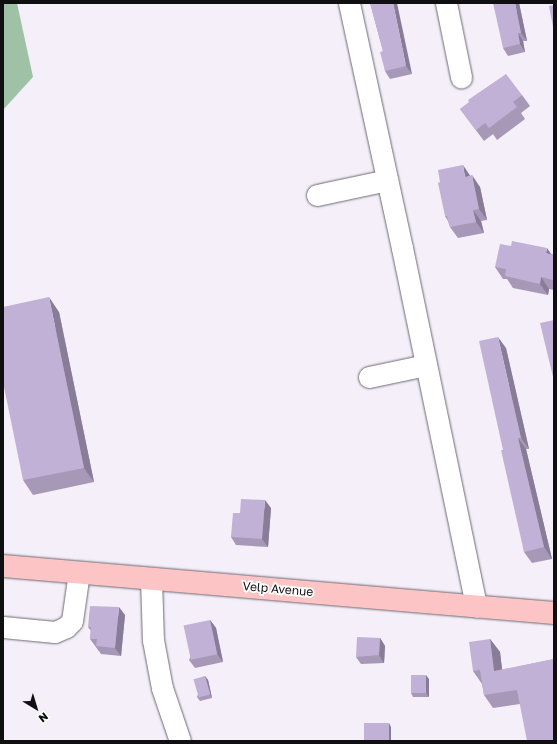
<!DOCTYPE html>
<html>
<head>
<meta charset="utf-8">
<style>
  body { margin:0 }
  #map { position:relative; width:557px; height:744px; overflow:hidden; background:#f4eff9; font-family:"Golos Text",sans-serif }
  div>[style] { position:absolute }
  .forest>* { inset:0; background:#9fc2a6 }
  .roads { filter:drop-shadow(0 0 1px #6d6972) drop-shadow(0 0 1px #6d6972) }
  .minor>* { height:21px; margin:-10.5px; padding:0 10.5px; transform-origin:10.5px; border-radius:10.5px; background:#fff }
  .major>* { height:22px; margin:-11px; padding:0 11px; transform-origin:11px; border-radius:11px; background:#fcc4c4 }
  .wall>* { inset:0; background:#a798b8 }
  .shaded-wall>* { inset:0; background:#887c96 }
  .building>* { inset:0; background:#c2b1d6; transform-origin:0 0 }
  span { translate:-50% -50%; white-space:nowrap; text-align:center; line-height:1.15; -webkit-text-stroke:3.5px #fff; paint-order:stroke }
  .street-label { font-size:12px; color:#0f0e11 }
  .frame { position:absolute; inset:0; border:4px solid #0f0e11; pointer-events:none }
  .north { position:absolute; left:16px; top:688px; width:40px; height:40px; -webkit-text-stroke:3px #fff; paint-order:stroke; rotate:142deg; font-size:11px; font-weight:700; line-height:16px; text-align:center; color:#0f0e11 }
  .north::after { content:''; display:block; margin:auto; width:14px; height:18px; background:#0f0e11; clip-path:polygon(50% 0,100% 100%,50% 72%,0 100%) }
</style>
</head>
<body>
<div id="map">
  <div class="forest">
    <i style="clip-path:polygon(3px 3px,17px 3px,33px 77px,3px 110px)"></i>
  </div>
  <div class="roads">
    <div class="minor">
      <i style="left:349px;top:3px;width:251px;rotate:77.8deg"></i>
      <i style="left:402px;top:248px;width:366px;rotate:78.3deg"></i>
      <i style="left:446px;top:3px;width:76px;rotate:78.5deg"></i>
      <i style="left:317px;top:195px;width:72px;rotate:-12.1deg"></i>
      <i style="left:369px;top:377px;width:58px;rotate:-11.9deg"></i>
      <i style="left:151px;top:578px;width:62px;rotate:88.2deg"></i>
      <i style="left:153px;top:640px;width:49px;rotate:79.4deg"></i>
      <i style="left:162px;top:688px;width:56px;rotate:71.2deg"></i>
      <i style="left:3px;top:627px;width:52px;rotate:5.5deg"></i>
      <i style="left:55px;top:632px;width:12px;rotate:-24deg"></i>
      <i style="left:66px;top:627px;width:8px;rotate:-45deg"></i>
      <i style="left:72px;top:621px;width:49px;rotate:-81.9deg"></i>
    </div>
    <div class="major">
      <i style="left:3px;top:566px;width:553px;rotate:4.88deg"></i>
    </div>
  </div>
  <div class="wall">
    <i style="clip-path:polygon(370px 3px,412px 74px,390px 79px,385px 71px,383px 51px)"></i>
    <i style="clip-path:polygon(519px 3px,527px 41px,523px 41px,525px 52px,508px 56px,503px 48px)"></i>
    <i style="clip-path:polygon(522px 95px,530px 106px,521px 113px,525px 119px,497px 140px,493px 134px,484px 141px,460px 109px)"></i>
    <i style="clip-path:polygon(470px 176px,480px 187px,487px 220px,481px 221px,484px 233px,458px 238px,450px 227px,448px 221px,445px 216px)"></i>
    <i style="clip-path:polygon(552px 254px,554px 255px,554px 290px,549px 289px,548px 295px,513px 288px,507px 279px,503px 279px,495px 267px)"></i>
    <i style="clip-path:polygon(59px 312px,94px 482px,33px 495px,23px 480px)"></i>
    <i style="clip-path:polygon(506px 348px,529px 449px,526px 449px,552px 559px,532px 563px,524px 552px)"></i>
    <i style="clip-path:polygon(271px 508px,268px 547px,236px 545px,231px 537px,240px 513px)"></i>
    <i style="clip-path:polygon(125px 615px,121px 656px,101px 654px,90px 639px,91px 631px,88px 627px)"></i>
    <i style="clip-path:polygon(210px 620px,216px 628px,223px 662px,195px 668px,189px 660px)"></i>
    <i style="clip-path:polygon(380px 638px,385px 646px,384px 663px,361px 664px,356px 657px)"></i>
    <i style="clip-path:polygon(490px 639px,500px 652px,502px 670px,554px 659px,520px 704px,493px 708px,484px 695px,482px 684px,473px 671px)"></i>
    <i style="clip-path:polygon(205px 676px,208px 680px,212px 698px,200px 701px,197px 697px)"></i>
    <i style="clip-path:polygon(429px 679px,429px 697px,413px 697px,411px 693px)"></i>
  </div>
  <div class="shaded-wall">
    <i style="clip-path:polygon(393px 3px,397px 3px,412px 74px,406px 66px)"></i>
    <i style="clip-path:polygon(515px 3px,519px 3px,527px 41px,521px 33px)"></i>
    <i style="clip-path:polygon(518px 33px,523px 41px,525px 52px,520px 44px)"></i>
    <i style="clip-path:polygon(463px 165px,471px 177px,465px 177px)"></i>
    <i style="clip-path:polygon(472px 175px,480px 187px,487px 220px,479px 209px)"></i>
    <i style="clip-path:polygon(473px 210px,481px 221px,484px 233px,476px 222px)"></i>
    <i style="clip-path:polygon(547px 248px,554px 258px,546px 253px)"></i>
    <i style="clip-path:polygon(541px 277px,549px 289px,548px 295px,540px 284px)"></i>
    <i style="clip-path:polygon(49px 297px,59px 312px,94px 482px,84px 468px)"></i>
    <i style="clip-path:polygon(498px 337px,506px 348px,529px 449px,521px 438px)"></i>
    <i style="clip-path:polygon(518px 438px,526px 449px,552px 559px,544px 547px)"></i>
    <i style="clip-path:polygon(265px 500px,271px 508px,268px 547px,262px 539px)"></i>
    <i style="clip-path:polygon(119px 607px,125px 615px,121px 656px,115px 648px)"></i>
    <i style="clip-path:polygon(210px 620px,216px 628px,223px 662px,217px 654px)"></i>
    <i style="clip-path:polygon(380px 638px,385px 646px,384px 663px,379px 655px)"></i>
    <i style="clip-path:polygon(490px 639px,500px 652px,504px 685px,494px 671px)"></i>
    <i style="clip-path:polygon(426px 675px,429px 679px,429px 697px,426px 693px)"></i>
    <i style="clip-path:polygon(205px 676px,208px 680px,212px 698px,210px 694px)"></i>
    <i style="clip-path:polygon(389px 723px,391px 727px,391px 741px,388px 741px)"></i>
  </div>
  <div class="building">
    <i style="clip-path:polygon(370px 3px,393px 3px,406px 66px,385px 71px,380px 52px,383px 51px)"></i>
    <i style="clip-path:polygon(493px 3px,515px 3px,521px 33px,518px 33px,520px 44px,503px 48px)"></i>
    <i style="clip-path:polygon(554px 5px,554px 27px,553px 27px,549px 6px)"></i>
    <i style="clip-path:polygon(506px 74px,522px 95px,513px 102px,517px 107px,489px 128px,485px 123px,476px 130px,460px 109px,469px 102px,468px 100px)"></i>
    <i style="clip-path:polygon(463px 165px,465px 177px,472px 175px,479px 209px,473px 210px,476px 222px,450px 227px,447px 216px,445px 216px,438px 183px,440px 182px,438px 170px)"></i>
    <i style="clip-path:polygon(512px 241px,547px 248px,546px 253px,554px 255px,554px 273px,553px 280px,541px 277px,540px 284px,505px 276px,506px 269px,495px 267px,500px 244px,511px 246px)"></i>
    <i style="clip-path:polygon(49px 297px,84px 468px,23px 480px,3px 382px,3px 307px)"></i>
    <i style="clip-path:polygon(554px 320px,554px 381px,540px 323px)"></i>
    <i style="clip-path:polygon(498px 337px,521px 438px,518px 438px,544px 547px,524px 552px,501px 450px,503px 450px,479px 341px)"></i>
    <i style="clip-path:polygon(241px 499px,265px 500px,262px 539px,231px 537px,233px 513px,240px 513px)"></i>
    <i style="clip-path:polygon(90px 606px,119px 607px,115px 648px,96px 646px,97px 639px,90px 639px,91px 627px,88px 627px)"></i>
    <i style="left:210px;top:620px;width:35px;height:27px;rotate:78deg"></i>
    <i style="clip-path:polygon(357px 637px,380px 638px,379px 655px,356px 657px)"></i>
    <i style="clip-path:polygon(490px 639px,494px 671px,554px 659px,554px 741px,527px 741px,517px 690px,484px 695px,480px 670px,473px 671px,469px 642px)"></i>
    <i style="left:411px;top:675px;width:15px;height:18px"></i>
    <i style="left:205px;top:676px;width:19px;height:12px;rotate:74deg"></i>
    <i style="left:364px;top:723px;width:25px;height:18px"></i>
  </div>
  <div class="street-label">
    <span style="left:278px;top:589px;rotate:5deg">Velp Avenue</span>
  </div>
  <div class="frame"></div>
  <div class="north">N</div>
</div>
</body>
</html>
